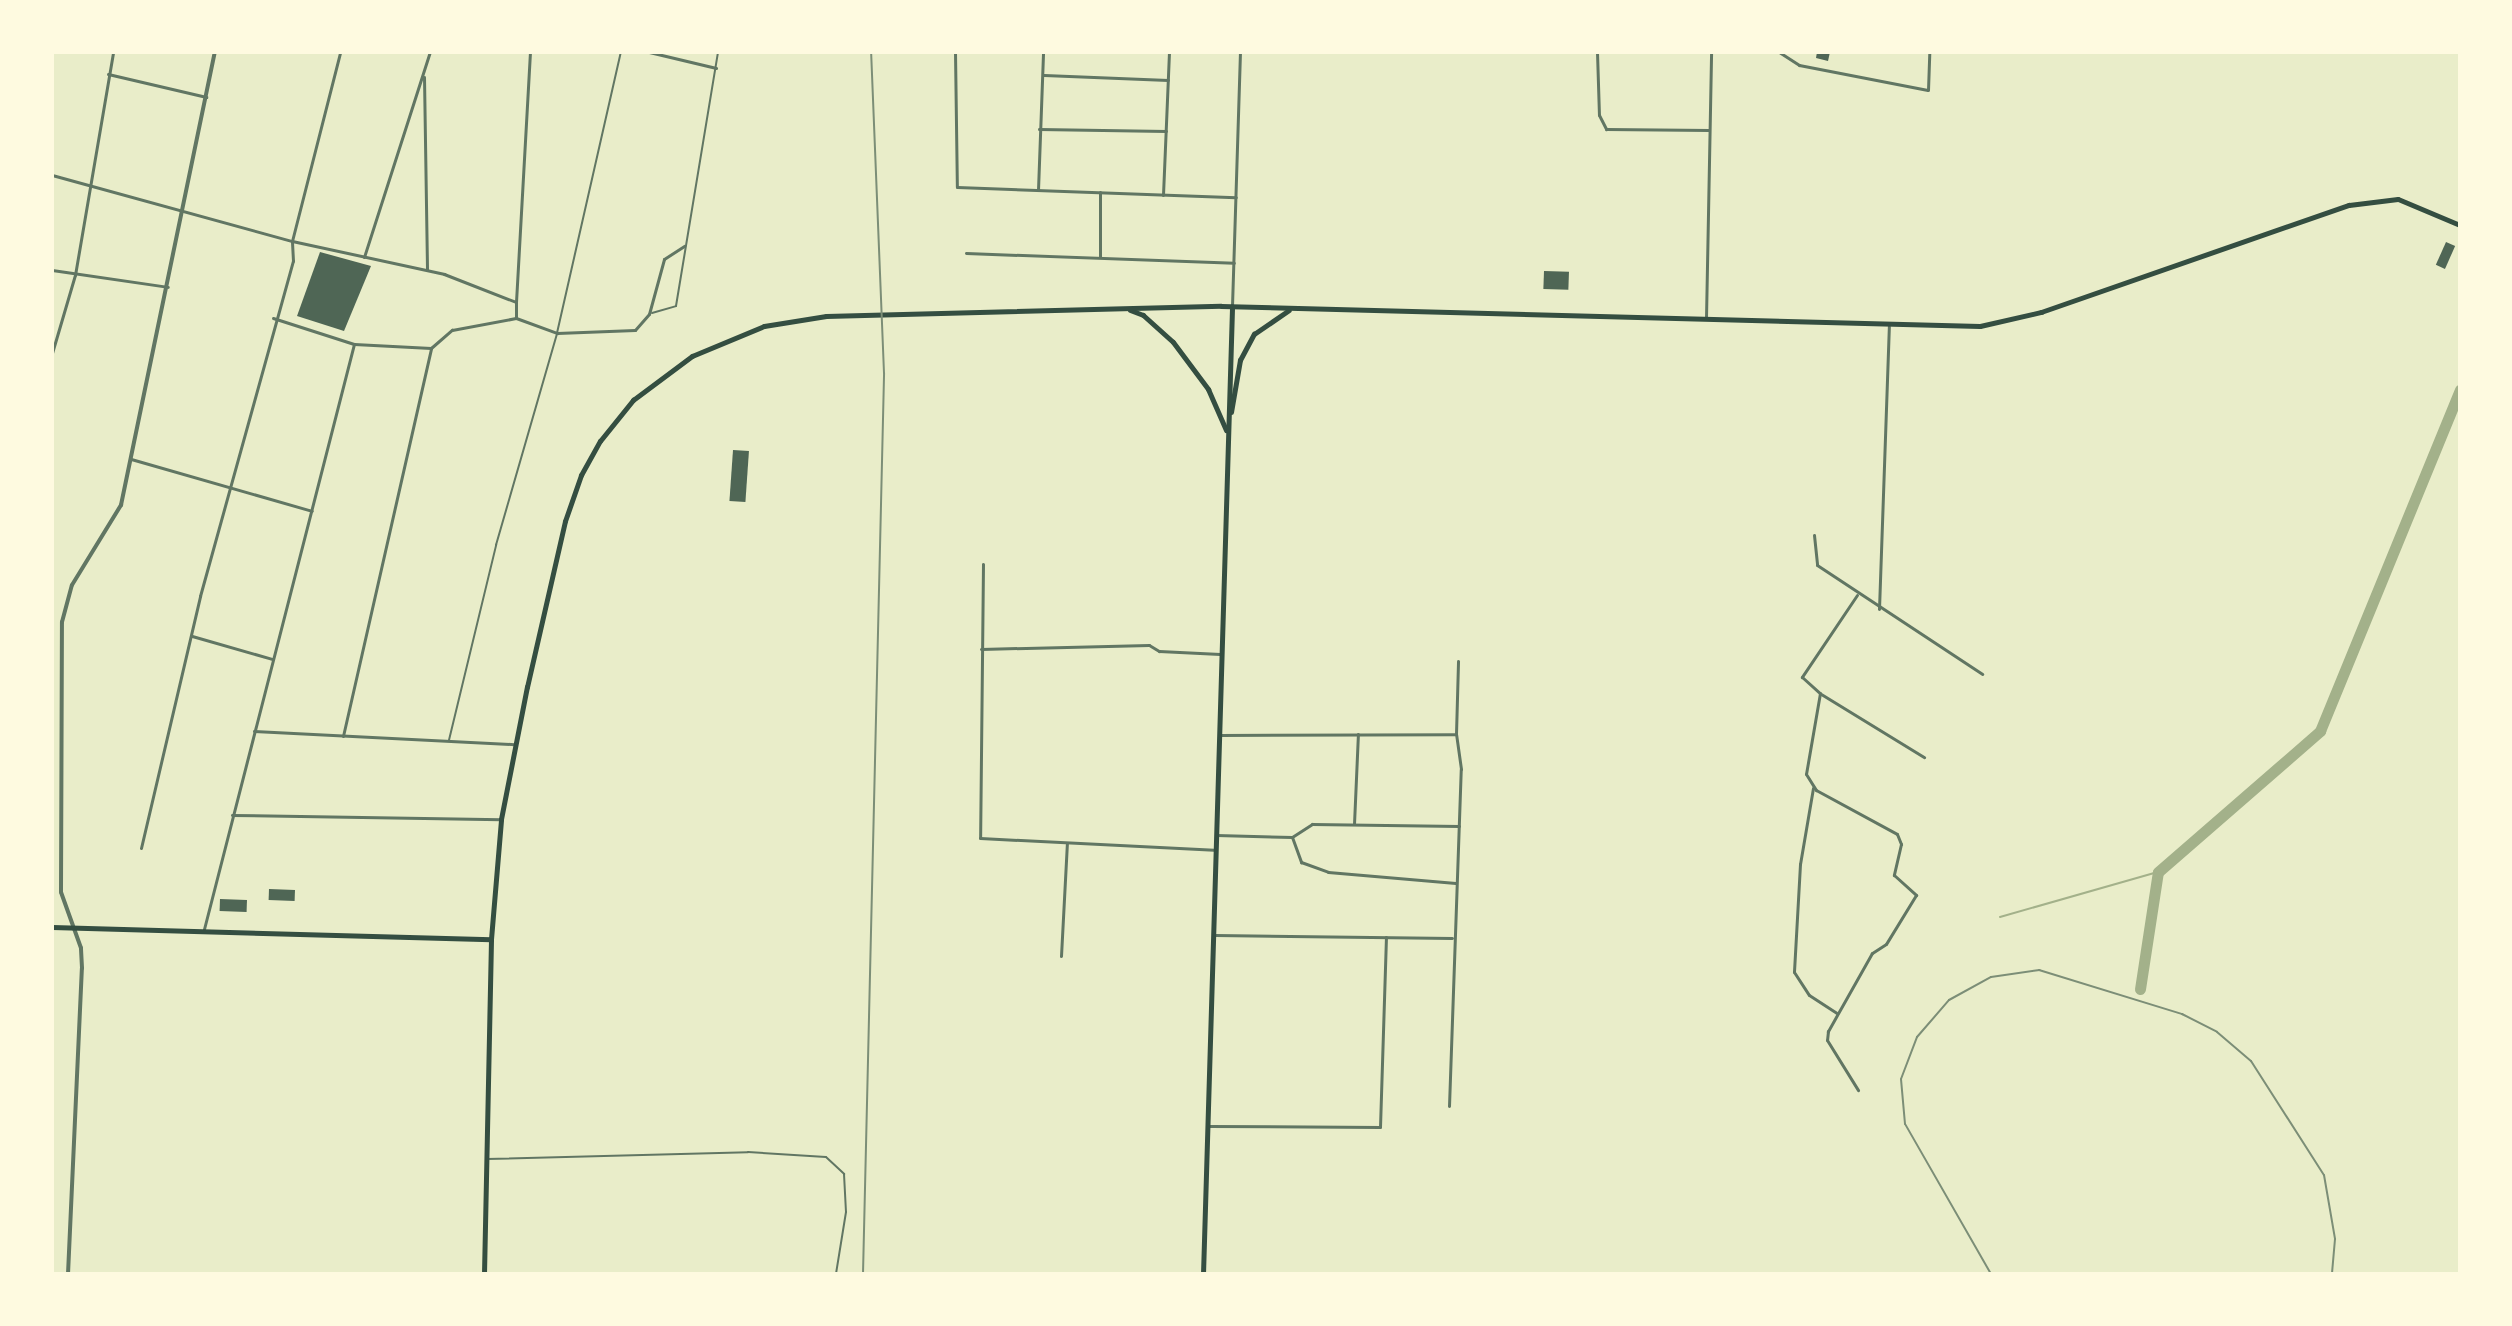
<!DOCTYPE html>
<html>
<head>
<meta charset="utf-8">
<style>
  body { margin:0 }
  #map { position:relative; width:2512px; height:1326px; overflow:hidden; background:#e9edc9; font-family:"Exo 2",sans-serif }
  div>[style] { position:absolute }
  .stream>* { height:2px; margin:-1px; padding:0 1px; transform-origin:1px; border-radius:1px; background:#a3b18a }
  .river>* { height:11px; margin:-5.5px; padding:0 5.5px; transform-origin:5.5px; border-radius:5.5px; background:#a3b18a }
  .building>* { inset:0; background:#4f6655; transform-origin:0 0 }
  .service>* { height:2px; margin:-1px; padding:0 1px; transform-origin:1px; border-radius:1px; background:#617663 }
  .minor>* { height:3px; margin:-1.5px; padding:0 1.5px; transform-origin:1.5px; border-radius:1.5px; background:#617663 }
  .tertiary>* { height:4px; margin:-2px; padding:0 2px; transform-origin:2px; border-radius:2px; background:#617663 }
  .secondary>* { height:5px; margin:-2.5px; padding:0 2.5px; transform-origin:2.5px; border-radius:2.5px; background:#344e41 }
  .rail>* { height:2px; margin:-1px; padding:0 1px; transform-origin:1px; border-radius:1px; background:#7c8e77 }
  span { translate:-50% -50%; white-space:nowrap; text-align:center; line-height:1.15; -webkit-text-stroke:7px #fefae0; paint-order:stroke }
  .frame { position:absolute; inset:0; border:54px solid #fefae0; pointer-events:none }
</style>
</head>
<body>
<div id="map">
  <div class="stream">
    <i style="left:2000px;top:917px;width:164px;rotate:-15.9deg"></i>
  </div>
  <div class="river">
    <i style="left:2140px;top:989px;width:118px;rotate:-81.3deg"></i>
    <i style="left:2158px;top:872px;width:215px;rotate:-41deg"></i>
    <i style="left:2320px;top:731px;width:369px;rotate:-67.7deg"></i>
  </div>
  <div class="building">
    <i style="clip-path:polygon(1817px 52px,1830px 52px,1828px 61px,1816px 58px)"></i>
    <i style="left:2446px;top:242px;width:10px;height:25px;rotate:24deg"></i>
    <i style="clip-path:polygon(320px 252px,371px 266px,344px 331px,297px 316px)"></i>
    <i style="left:1544px;top:271px;width:25px;height:18px;rotate:2deg"></i>
    <i style="left:733px;top:450px;width:16px;height:51px;rotate:4deg"></i>
    <i style="left:269px;top:889px;width:26px;height:11px;rotate:2deg"></i>
    <i style="left:220px;top:899px;width:27px;height:12px;rotate:2deg"></i>
  </div>
  <div class="service">
    <i style="left:652px;top:313px;width:25px;rotate:-16deg"></i>
    <i style="left:676px;top:306px;width:257px;rotate:-80.6deg"></i>
    <i style="left:449px;top:740px;width:201px;rotate:-76.4deg"></i>
    <i style="left:496px;top:545px;width:221px;rotate:-73.9deg"></i>
    <i style="left:557px;top:333px;width:288px;rotate:-77.2deg"></i>
    <i style="left:487px;top:1159px;width:261px;rotate:-1.5deg"></i>
    <i style="left:748px;top:1152px;width:78px;rotate:3.7deg"></i>
    <i style="left:826px;top:1157px;width:25px;rotate:43deg"></i>
    <i style="left:844px;top:1174px;width:38px;rotate:87deg"></i>
    <i style="left:846px;top:1212px;width:63px;rotate:99.2deg"></i>
  </div>
  <div class="minor">
    <i style="left:649px;top:52px;width:69px;rotate:13.4deg"></i>
    <i style="left:955px;top:52px;width:135px;rotate:89.2deg"></i>
    <i style="left:957px;top:187px;width:279px;rotate:2.1deg"></i>
    <i style="left:1597px;top:52px;width:63px;rotate:88.2deg"></i>
    <i style="left:1599px;top:115px;width:16px;rotate:63deg"></i>
    <i style="left:1606px;top:129px;width:103px;rotate:0.6deg"></i>
    <i style="left:1779px;top:52px;width:24px;rotate:33deg"></i>
    <i style="left:1799px;top:65px;width:131px;rotate:11deg"></i>
    <i style="left:1928px;top:90px;width:38px;rotate:-88deg"></i>
    <i style="left:108px;top:74px;width:101px;rotate:13.2deg"></i>
    <i style="left:1044px;top:75px;width:124px;rotate:2.3deg"></i>
    <i style="left:424px;top:77px;width:192px;rotate:89.1deg"></i>
    <i style="left:1039px;top:129px;width:127px;rotate:0.9deg"></i>
    <i style="left:52px;top:175px;width:249px;rotate:15.4deg"></i>
    <i style="left:292px;top:241px;width:156px;rotate:12.2deg"></i>
    <i style="left:444px;top:274px;width:77px;rotate:21.3deg"></i>
    <i style="left:516px;top:302px;width:15px;rotate:90deg"></i>
    <i style="left:1038px;top:190px;width:138px;rotate:-87.9deg"></i>
    <i style="left:1163px;top:195px;width:143px;rotate:-87.6deg"></i>
    <i style="left:966px;top:253px;width:268px;rotate:2.1deg"></i>
    <i style="left:1100px;top:256px;width:64px;rotate:-90deg"></i>
    <i style="left:364px;top:257px;width:215px;rotate:-72.2deg"></i>
    <i style="left:52px;top:270px;width:117px;rotate:8.3deg"></i>
    <i style="left:516px;top:302px;width:250px;rotate:-86.8deg"></i>
    <i style="left:1232px;top:306px;width:254px;rotate:-88.2deg"></i>
    <i style="left:273px;top:318px;width:85px;rotate:17.8deg"></i>
    <i style="left:354px;top:344px;width:77px;rotate:3deg"></i>
    <i style="left:1706px;top:318px;width:266px;rotate:-88.9deg"></i>
    <i style="left:52px;top:353px;width:81px;rotate:-73.6deg"></i>
    <i style="left:75px;top:275px;width:226px;rotate:-80.3deg"></i>
    <i style="left:131px;top:459px;width:188px;rotate:16deg"></i>
    <i style="left:1814px;top:535px;width:30px;rotate:84deg"></i>
    <i style="left:1817px;top:565px;width:198px;rotate:33.4deg"></i>
    <i style="left:983px;top:564px;width:274px;rotate:90.6deg"></i>
    <i style="left:980px;top:838px;width:234px;rotate:2.9deg"></i>
    <i style="left:1857px;top:595px;width:99px;rotate:123.9deg"></i>
    <i style="left:1802px;top:677px;width:24px;rotate:42deg"></i>
    <i style="left:1820px;top:693px;width:82px;rotate:99.8deg"></i>
    <i style="left:1806px;top:774px;width:19px;rotate:58deg"></i>
    <i style="left:1816px;top:790px;width:92px;rotate:28.5deg"></i>
    <i style="left:1897px;top:834px;width:11px;rotate:68deg"></i>
    <i style="left:1901px;top:844px;width:32px;rotate:103deg"></i>
    <i style="left:1894px;top:875px;width:30px;rotate:42deg"></i>
    <i style="left:1916px;top:895px;width:57px;rotate:121.5deg"></i>
    <i style="left:1886px;top:944px;width:17px;rotate:147deg"></i>
    <i style="left:1872px;top:953px;width:90px;rotate:119.4deg"></i>
    <i style="left:1828px;top:1031px;width:9px;rotate:96deg"></i>
    <i style="left:1827px;top:1040px;width:59px;rotate:58.2deg"></i>
    <i style="left:1879px;top:609px;width:283px;rotate:-88deg"></i>
    <i style="left:192px;top:636px;width:83px;rotate:16deg"></i>
    <i style="left:981px;top:649px;width:168px;rotate:-1.4deg"></i>
    <i style="left:1149px;top:645px;width:12px;rotate:31deg"></i>
    <i style="left:1159px;top:651px;width:61px;rotate:2.8deg"></i>
    <i style="left:1821px;top:694px;width:121px;rotate:31.5deg"></i>
    <i style="left:254px;top:731px;width:260px;rotate:2.9deg"></i>
    <i style="left:1220px;top:735px;width:236px;rotate:-0.2deg"></i>
    <i style="left:343px;top:736px;width:398px;rotate:-77.2deg"></i>
    <i style="left:431px;top:348px;width:28px;rotate:-41deg"></i>
    <i style="left:452px;top:330px;width:65px;rotate:-10.6deg"></i>
    <i style="left:516px;top:318px;width:44px;rotate:20.1deg"></i>
    <i style="left:557px;top:333px;width:78px;rotate:-2.2deg"></i>
    <i style="left:635px;top:330px;width:21px;rotate:-49deg"></i>
    <i style="left:649px;top:314px;width:57px;rotate:-74.7deg"></i>
    <i style="left:664px;top:259px;width:24px;rotate:-33deg"></i>
    <i style="left:1813px;top:788px;width:77px;rotate:99.7deg"></i>
    <i style="left:1800px;top:864px;width:108px;rotate:93.2deg"></i>
    <i style="left:1794px;top:972px;width:27px;rotate:57deg"></i>
    <i style="left:1809px;top:995px;width:33px;rotate:33deg"></i>
    <i style="left:232px;top:815px;width:269px;rotate:0.9deg"></i>
    <i style="left:1354px;top:824px;width:90px;rotate:-87.5deg"></i>
    <i style="left:1216px;top:835px;width:76px;rotate:1.5deg"></i>
    <i style="left:1292px;top:837px;width:27px;rotate:70deg"></i>
    <i style="left:1301px;top:862px;width:29px;rotate:20deg"></i>
    <i style="left:1328px;top:872px;width:128px;rotate:4.9deg"></i>
    <i style="left:1292px;top:837px;width:24px;rotate:-33deg"></i>
    <i style="left:1312px;top:824px;width:147px;rotate:0.8deg"></i>
    <i style="left:141px;top:848px;width:259px;rotate:-76.8deg"></i>
    <i style="left:200px;top:596px;width:348px;rotate:-74.5deg"></i>
    <i style="left:293px;top:261px;width:20px;rotate:-93deg"></i>
    <i style="left:292px;top:241px;width:195px;rotate:-75.7deg"></i>
    <i style="left:204px;top:929px;width:604px;rotate:-75.62deg"></i>
    <i style="left:1215px;top:935px;width:237px;rotate:0.7deg"></i>
    <i style="left:1061px;top:956px;width:113px;rotate:-87deg"></i>
    <i style="left:1449px;top:1106px;width:337px;rotate:-88deg"></i>
    <i style="left:1461px;top:769px;width:35px;rotate:-98deg"></i>
    <i style="left:1456px;top:734px;width:73px;rotate:-88.4deg"></i>
    <i style="left:1209px;top:1126px;width:171px;rotate:0.3deg"></i>
    <i style="left:1380px;top:1127px;width:190px;rotate:-88.2deg"></i>
  </div>
  <div class="tertiary">
    <i style="left:68px;top:1274px;width:306px;rotate:-87.4deg"></i>
    <i style="left:82px;top:968px;width:20px;rotate:-93deg"></i>
    <i style="left:81px;top:948px;width:59px;rotate:-109.7deg"></i>
    <i style="left:61px;top:892px;width:270px;rotate:-89.8deg"></i>
    <i style="left:62px;top:622px;width:38px;rotate:-75deg"></i>
    <i style="left:72px;top:585px;width:94px;rotate:-58.5deg"></i>
    <i style="left:121px;top:505px;width:463px;rotate:-78.3deg"></i>
  </div>
  <div class="secondary">
    <i style="left:1130px;top:310px;width:14px;rotate:21deg"></i>
    <i style="left:1143px;top:315px;width:40px;rotate:42deg"></i>
    <i style="left:1173px;top:342px;width:59px;rotate:53.3deg"></i>
    <i style="left:1208px;top:389px;width:45px;rotate:66.3deg"></i>
    <i style="left:1231px;top:412px;width:53px;rotate:-80.2deg"></i>
    <i style="left:1240px;top:360px;width:30px;rotate:-62deg"></i>
    <i style="left:1254px;top:334px;width:42px;rotate:-34.4deg"></i>
    <i style="left:52px;top:927px;width:439px;rotate:1.6deg"></i>
    <i style="left:484px;top:1274px;width:335px;rotate:-88.8deg"></i>
    <i style="left:491px;top:939px;width:120px;rotate:-85.2deg"></i>
    <i style="left:501px;top:819px;width:135px;rotate:-78.9deg"></i>
    <i style="left:527px;top:687px;width:170px;rotate:-77.1deg"></i>
    <i style="left:565px;top:521px;width:49px;rotate:-70.8deg"></i>
    <i style="left:581px;top:475px;width:39px;rotate:-61deg"></i>
    <i style="left:600px;top:441px;width:53px;rotate:-51.2deg"></i>
    <i style="left:633px;top:400px;width:74px;rotate:-36.7deg"></i>
    <i style="left:692px;top:356px;width:78px;rotate:-22.6deg"></i>
    <i style="left:764px;top:326px;width:63px;rotate:-9.2deg"></i>
    <i style="left:826px;top:316px;width:395px;rotate:-1.5deg"></i>
    <i style="left:1221px;top:306px;width:759px;rotate:1.51deg"></i>
    <i style="left:1980px;top:326px;width:63px;rotate:-12.9deg"></i>
    <i style="left:2041px;top:312px;width:326px;rotate:-19.2deg"></i>
    <i style="left:2349px;top:205px;width:49px;rotate:-7deg"></i>
    <i style="left:2398px;top:199px;width:67px;rotate:22.8deg"></i>
    <i style="left:1203px;top:1274px;width:968px;rotate:-88.28deg"></i>
  </div>
  <div class="rail">
    <i style="left:863px;top:1274px;width:901px;rotate:-88.66deg"></i>
    <i style="left:884px;top:373px;width:321px;rotate:-92.3deg"></i>
    <i style="left:1991px;top:1274px;width:173px;rotate:-119.8deg"></i>
    <i style="left:1905px;top:1124px;width:45px;rotate:-95.1deg"></i>
    <i style="left:1901px;top:1079px;width:45px;rotate:-69.1deg"></i>
    <i style="left:1917px;top:1037px;width:49px;rotate:-49.1deg"></i>
    <i style="left:1949px;top:1000px;width:48px;rotate:-28.7deg"></i>
    <i style="left:1991px;top:977px;width:49px;rotate:-8.3deg"></i>
    <i style="left:2039px;top:970px;width:150px;rotate:17.1deg"></i>
    <i style="left:2182px;top:1014px;width:39px;rotate:27deg"></i>
    <i style="left:2217px;top:1032px;width:45px;rotate:40.5deg"></i>
    <i style="left:2251px;top:1061px;width:135px;rotate:57.4deg"></i>
    <i style="left:2324px;top:1175px;width:65px;rotate:80.2deg"></i>
    <i style="left:2335px;top:1239px;width:35px;rotate:95deg"></i>
  </div>
  <div class="frame"></div>
</div>
</body>
</html>
